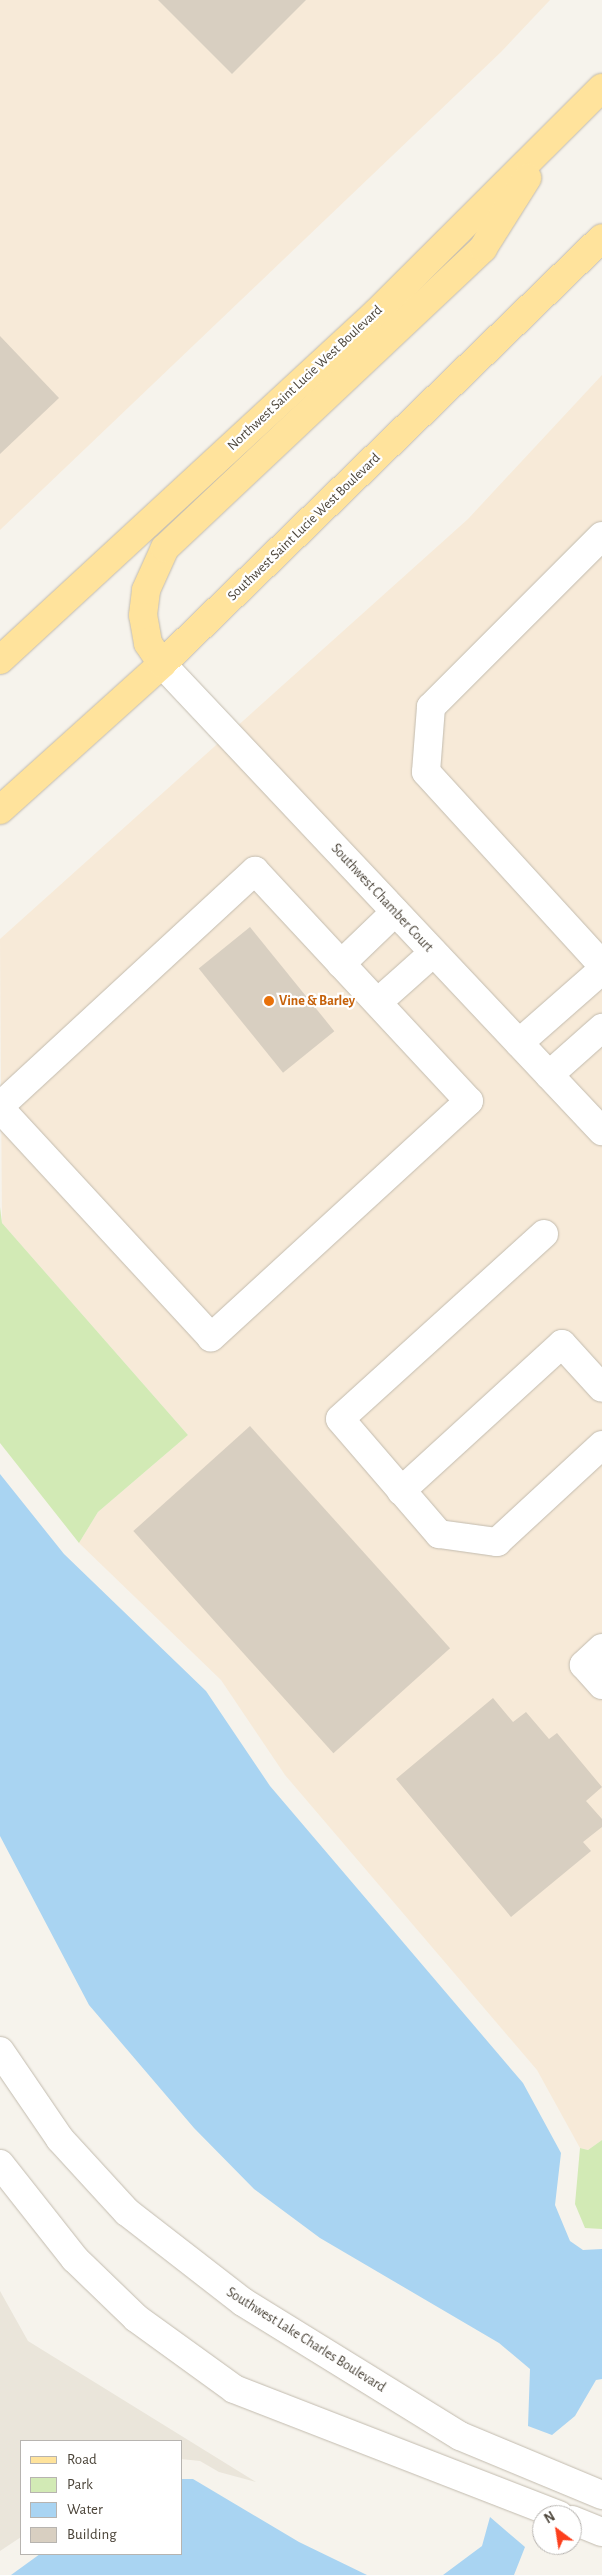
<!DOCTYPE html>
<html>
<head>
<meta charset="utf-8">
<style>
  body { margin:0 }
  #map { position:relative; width:602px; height:2575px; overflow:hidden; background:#f6f3ec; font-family:"Alegreya Sans",sans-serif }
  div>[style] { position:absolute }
  .residential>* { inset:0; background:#eae5da }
  .commercial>* { inset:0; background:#f7ead8 }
  .green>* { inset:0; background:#d2eab5 }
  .water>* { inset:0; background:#a9d4f2 }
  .building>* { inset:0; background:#d8cfc1; transform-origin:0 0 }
  .roads { filter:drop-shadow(0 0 1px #c2bbae) drop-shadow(0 0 1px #c2bbae) }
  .minor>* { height:28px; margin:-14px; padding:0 14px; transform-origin:14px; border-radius:14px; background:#fff }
  .major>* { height:28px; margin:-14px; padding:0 14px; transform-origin:14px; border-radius:14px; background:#ffe39c }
  .dots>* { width:14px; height:14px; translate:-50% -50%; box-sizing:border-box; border:2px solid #fff; border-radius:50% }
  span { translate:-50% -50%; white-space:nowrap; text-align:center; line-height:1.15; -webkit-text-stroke:4.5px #fff; paint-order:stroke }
  .street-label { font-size:14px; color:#4b4439 }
  .food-label { font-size:14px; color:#c56008; font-weight:700 }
  .left { translate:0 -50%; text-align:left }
  .legend { position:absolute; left:20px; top:2440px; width:162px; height:115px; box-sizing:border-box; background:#fff; border:1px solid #b7b4b0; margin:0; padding:6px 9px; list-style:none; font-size:15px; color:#4b4439 }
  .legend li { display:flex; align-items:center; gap:10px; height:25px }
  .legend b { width:25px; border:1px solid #b7b4b0 }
  .north { position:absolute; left:532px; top:2505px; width:50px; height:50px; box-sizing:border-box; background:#fff; border:1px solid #b7b4b0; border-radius:50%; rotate:329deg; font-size:14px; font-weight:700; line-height:20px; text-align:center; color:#4b4439 }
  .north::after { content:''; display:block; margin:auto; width:18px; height:22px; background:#fc3f1d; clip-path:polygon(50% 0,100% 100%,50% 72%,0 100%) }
</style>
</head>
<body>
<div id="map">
  <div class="residential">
    <i style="clip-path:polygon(0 2291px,28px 2341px,256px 2482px,219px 2472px,200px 2461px,181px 2459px,181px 2441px,21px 2441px,21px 2537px,0 2551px)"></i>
  </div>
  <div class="commercial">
    <i style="clip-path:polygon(0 0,550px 0,501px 52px,0 530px)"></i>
    <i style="clip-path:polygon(602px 375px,602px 2140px,588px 2150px,580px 2148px,537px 2070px,285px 1775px,221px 1680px,79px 1543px,98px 1512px,188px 1435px,2px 1223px,0 939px,468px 519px)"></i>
  </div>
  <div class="green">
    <i style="clip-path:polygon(0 1207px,2px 1223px,188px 1435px,98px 1512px,79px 1543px,0 1443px)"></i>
    <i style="clip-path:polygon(602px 2140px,602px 2229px,585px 2228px,575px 2204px,580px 2148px,588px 2150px)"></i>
  </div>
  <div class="water">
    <i style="clip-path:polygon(0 1474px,64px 1554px,206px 1691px,270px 1786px,523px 2083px,561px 2153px,555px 2205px,570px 2241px,583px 2250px,602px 2249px,602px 2379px,596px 2380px,575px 2416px,552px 2435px,528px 2426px,530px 2369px,499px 2343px,320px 2238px,254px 2189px,194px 2128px,89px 2005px,0 1836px)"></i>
    <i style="clip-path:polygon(181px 2479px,193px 2479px,299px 2542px,367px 2575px,11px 2575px,40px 2554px,181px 2554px)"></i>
    <i style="clip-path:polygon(490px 2517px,525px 2547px,514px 2575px,443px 2575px,482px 2546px)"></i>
  </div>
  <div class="building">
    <i style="clip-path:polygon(158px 0,306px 0,232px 74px)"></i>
    <i style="clip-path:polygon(0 336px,59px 398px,0 454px)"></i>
    <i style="left:250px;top:927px;width:134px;height:66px;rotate:51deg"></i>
    <i style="left:250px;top:1426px;width:299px;height:157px;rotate:48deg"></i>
    <i style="clip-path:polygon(493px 1698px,513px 1722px,526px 1712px,549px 1739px,557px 1733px,602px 1787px,586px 1801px,602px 1819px,602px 1827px,583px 1842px,591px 1851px,511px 1917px,396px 1779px)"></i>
  </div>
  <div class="roads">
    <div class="minor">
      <i style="left:602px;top:536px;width:242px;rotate:135deg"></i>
      <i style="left:431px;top:707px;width:65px;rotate:94.4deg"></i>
      <i style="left:426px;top:772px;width:261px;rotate:47.6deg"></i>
      <i style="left:162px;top:664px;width:642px;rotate:46.71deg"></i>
      <i style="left:341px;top:964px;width:75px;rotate:-43.9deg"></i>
      <i style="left:378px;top:1002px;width:74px;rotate:-41.7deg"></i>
      <i style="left:519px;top:1043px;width:111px;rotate:-41.3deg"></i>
      <i style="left:549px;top:1075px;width:71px;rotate:-41.6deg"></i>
      <i style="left:0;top:1106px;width:347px;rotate:-42.7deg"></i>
      <i style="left:255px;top:871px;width:314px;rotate:47.1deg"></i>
      <i style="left:469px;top:1101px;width:350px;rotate:137.5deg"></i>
      <i style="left:211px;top:1337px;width:311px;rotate:-132.7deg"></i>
      <i style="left:544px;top:1234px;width:275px;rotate:137.8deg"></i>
      <i style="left:340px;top:1419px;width:152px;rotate:49.3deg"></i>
      <i style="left:439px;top:1534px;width:59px;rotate:7.9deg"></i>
      <i style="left:497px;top:1542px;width:143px;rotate:-42.7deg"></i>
      <i style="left:401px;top:1491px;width:218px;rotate:-42.4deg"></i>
      <i style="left:562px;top:1344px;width:59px;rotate:47.7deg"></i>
      <i style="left:602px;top:1648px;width:25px;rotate:137deg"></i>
      <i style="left:584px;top:1665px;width:27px;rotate:48deg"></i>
      <i style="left:0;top:2051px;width:107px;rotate:55.7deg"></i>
      <i style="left:60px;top:2139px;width:99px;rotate:47.5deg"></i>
      <i style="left:127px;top:2212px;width:147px;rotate:37.8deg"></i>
      <i style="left:243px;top:2302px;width:255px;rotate:31.7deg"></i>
      <i style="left:460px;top:2436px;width:154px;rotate:22.6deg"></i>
      <i style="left:0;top:2164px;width:121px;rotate:51.7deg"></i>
      <i style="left:75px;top:2259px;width:85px;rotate:44deg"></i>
      <i style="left:136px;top:2318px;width:121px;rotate:35.9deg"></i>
      <i style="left:234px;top:2389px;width:349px;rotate:21.2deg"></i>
      <i style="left:572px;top:2520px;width:32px;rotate:22deg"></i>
    </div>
    <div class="major">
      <i style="left:0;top:660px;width:512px;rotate:-42.7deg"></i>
      <i style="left:376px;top:313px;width:319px;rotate:-44.9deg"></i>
      <i style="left:162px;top:664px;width:25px;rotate:-124deg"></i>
      <i style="left:148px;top:643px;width:28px;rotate:-100deg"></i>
      <i style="left:143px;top:615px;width:25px;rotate:-83deg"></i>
      <i style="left:146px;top:590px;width:46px;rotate:-65.7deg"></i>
      <i style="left:165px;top:548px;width:437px;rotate:-43.3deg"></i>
      <i style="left:483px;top:248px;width:83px;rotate:-57.8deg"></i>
      <i style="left:0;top:810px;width:218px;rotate:-42deg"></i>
      <i style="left:162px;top:664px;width:612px;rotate:-44.07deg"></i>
    </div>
  </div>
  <div class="dots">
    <i style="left:269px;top:1001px;background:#e8710a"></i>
  </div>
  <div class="street-label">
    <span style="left:305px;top:378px;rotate:-43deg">Northwest Saint Lucie West Boulevard</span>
    <span style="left:304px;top:527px;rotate:-44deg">Southwest Saint Lucie West Boulevard</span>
    <span style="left:382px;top:898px;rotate:47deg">Southwest Chamber Court</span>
    <span style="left:306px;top:2340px;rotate:32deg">Southwest Lake Charles Boulevard</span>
  </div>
  <div class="food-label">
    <span class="left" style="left:279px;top:1001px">Vine &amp; Barley</span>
  </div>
  <ul class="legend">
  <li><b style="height:6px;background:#ffe39c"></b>Road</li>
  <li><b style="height:14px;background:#d2eab5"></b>Park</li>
  <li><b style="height:14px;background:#a9d4f2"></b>Water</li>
  <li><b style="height:14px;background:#d8cfc1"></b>Building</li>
  </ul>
  <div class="north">N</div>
</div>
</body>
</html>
